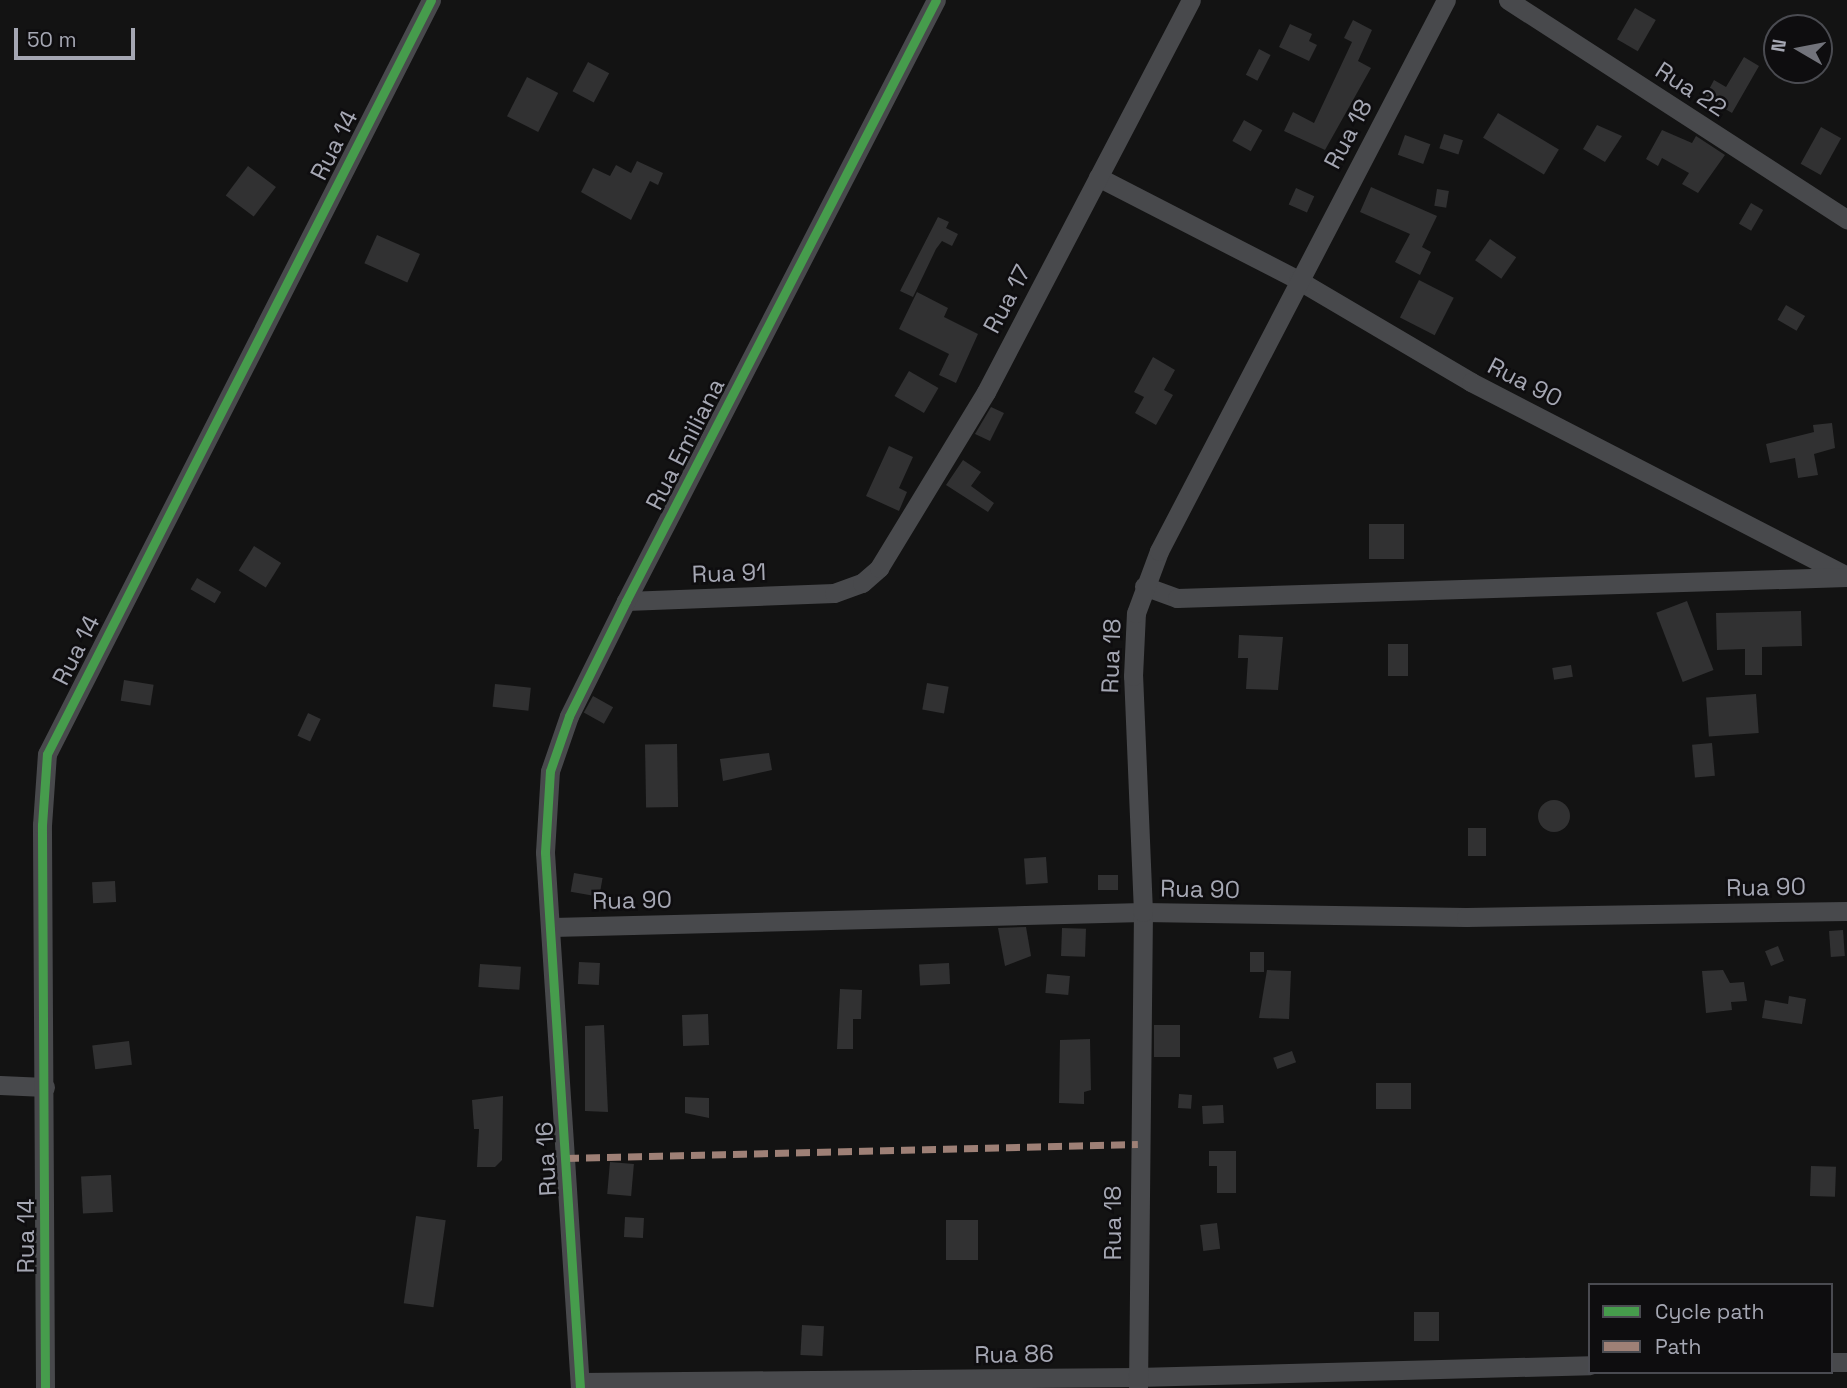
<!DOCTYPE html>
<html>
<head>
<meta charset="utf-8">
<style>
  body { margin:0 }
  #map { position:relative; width:1847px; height:1388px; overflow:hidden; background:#131313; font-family:"Space Grotesk",sans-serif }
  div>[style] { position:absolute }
  .building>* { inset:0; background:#313132; transform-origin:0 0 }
  .round { border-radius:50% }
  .minor>* { height:19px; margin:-9.5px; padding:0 9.5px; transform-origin:9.5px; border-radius:9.5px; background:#48494c }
  .quiet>* { height:7px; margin-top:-3.5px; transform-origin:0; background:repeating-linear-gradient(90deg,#9e8076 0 14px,transparent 0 21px) }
  .cycleway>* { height:9px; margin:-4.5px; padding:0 4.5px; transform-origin:4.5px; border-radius:4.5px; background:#469c4c }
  span { translate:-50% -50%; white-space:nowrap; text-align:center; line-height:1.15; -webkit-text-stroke:5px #0e0d0f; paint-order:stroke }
  .street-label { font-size:24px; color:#a5a7b3 }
  .legend { position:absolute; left:1588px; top:1283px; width:245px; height:91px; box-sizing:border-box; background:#0e0d0f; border:2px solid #4a4b51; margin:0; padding:9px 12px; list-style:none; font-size:21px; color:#a5a7b3 }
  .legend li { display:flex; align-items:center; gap:14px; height:35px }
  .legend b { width:35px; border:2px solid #4a4b51 }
  .north { position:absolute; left:1763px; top:14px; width:70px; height:70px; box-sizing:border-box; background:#0e0d0f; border:2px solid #4a4b51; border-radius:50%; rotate:280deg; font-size:19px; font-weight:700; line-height:28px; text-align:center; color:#a5a7b3 }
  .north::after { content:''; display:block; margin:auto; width:24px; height:32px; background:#72737b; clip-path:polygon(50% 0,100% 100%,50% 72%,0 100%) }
  .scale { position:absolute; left:14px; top:28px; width:121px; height:32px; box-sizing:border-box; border:4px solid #a5a7b3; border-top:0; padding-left:9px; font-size:21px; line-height:24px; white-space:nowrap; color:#a5a7b3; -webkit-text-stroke:5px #0e0d0f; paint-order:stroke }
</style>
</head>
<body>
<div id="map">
  <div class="building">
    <i style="left:1635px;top:8px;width:24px;height:36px;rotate:30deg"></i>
    <i style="clip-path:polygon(1353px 20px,1372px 30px,1358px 61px,1371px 68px,1325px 150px,1284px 131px,1293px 112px,1314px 123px,1352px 42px,1344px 38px)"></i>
    <i style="clip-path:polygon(1290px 24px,1312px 34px,1309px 41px,1317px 45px,1309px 61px,1279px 47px)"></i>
    <i style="left:1259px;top:49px;width:13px;height:29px;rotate:27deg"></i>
    <i style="clip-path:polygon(1744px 57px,1759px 66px,1732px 113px,1705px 97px,1714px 80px,1726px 87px)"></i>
    <i style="left:588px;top:62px;width:24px;height:33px;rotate:28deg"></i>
    <i style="left:527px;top:77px;width:35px;height:44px;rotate:27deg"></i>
    <i style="left:1498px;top:113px;width:71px;height:29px;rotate:31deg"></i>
    <i style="left:1244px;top:120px;width:21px;height:24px;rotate:29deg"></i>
    <i style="clip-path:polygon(1597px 125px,1622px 136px,1605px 162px,1583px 149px)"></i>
    <i style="left:1821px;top:127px;width:23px;height:42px;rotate:29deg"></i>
    <i style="clip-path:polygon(1662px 130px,1692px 143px,1696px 136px,1725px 155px,1698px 193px,1682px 184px,1689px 173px,1662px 158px,1658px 166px,1646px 159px)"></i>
    <i style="left:1444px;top:134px;width:20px;height:15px;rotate:18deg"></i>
    <i style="left:1405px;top:135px;width:27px;height:21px;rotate:20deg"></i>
    <i style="clip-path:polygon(637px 161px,663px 173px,658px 185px,650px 181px,631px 220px,581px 192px,593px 168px,610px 176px,616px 165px,631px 173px)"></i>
    <i style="left:248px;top:166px;width:35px;height:37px;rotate:37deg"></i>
    <i style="clip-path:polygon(1371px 187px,1437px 216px,1422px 247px,1431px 252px,1420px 275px,1395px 262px,1410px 234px,1360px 212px)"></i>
    <i style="left:1296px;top:188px;width:20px;height:18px;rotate:24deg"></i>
    <i style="left:1437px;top:189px;width:12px;height:17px;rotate:9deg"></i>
    <i style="left:1751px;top:203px;width:14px;height:24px;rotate:30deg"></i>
    <i style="clip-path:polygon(938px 217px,949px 222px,946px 228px,958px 234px,952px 246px,942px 241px,936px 249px,913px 297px,900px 291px)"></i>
    <i style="left:377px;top:235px;width:47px;height:31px;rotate:24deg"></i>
    <i style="left:1490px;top:239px;width:32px;height:26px;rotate:35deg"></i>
    <i style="left:1419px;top:280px;width:39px;height:42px;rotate:27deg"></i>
    <i style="clip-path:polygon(917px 292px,948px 308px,944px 317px,978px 334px,956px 383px,939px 375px,949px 354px,899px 329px)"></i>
    <i style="left:1786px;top:305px;width:22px;height:17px;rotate:30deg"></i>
    <i style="clip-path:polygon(1153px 357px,1175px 370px,1164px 390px,1173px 395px,1156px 425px,1135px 413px,1144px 397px,1134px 392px)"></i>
    <i style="left:909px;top:371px;width:34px;height:29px;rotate:30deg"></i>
    <i style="clip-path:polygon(991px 407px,1004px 413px,990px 441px,975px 434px)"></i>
    <i style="clip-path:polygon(1832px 423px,1835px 448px,1814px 454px,1818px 475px,1798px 478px,1795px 458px,1770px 463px,1766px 444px,1814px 432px,1813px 425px)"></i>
    <i style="clip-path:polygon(889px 446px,913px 457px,899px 488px,907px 492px,899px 511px,866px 496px)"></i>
    <i style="clip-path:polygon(963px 460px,981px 472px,971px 486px,994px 503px,988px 512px,946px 485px)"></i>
    <i style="left:1404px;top:524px;width:35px;height:35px;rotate:90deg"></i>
    <i style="left:254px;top:546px;width:32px;height:29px;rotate:32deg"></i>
    <i style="left:197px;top:578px;width:28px;height:13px;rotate:30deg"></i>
    <i style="left:1687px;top:601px;width:74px;height:33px;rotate:69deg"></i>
    <i style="clip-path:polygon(1801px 611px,1802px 646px,1762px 647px,1762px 675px,1745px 675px,1745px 649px,1717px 650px,1716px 613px)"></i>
    <i style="clip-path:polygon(1239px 635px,1283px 637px,1278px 690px,1246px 689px,1248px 658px,1238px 658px)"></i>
    <i style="left:1388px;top:644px;width:20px;height:32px"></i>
    <i style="left:1571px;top:665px;width:12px;height:19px;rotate:81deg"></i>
    <i style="left:124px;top:680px;width:30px;height:21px;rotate:9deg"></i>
    <i style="left:927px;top:683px;width:22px;height:27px;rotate:10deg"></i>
    <i style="left:495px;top:684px;width:36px;height:23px;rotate:6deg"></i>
    <i style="left:1756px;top:694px;width:39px;height:50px;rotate:86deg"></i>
    <i style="left:593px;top:696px;width:23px;height:19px;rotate:29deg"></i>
    <i style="left:308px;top:713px;width:14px;height:25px;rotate:25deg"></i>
    <i style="left:1712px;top:743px;width:33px;height:20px;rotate:85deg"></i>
    <i style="left:677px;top:744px;width:63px;height:32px;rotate:89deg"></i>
    <i style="clip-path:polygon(769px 753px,772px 770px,723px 781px,720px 759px)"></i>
    <i class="round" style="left:1538px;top:800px;width:32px;height:32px"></i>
    <i style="left:1468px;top:828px;width:18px;height:28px"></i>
    <i style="left:1046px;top:857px;width:26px;height:22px;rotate:86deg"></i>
    <i style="left:574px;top:873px;width:29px;height:19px;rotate:10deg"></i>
    <i style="left:1098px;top:875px;width:20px;height:15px"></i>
    <i style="left:115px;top:881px;width:21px;height:23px;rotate:87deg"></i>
    <i style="clip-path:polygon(1026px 927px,1031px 956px,1005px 966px,998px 928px)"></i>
    <i style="left:1062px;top:928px;width:24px;height:28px;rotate:2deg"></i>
    <i style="left:1843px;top:930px;width:26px;height:14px;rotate:86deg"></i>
    <i style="left:1778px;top:946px;width:16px;height:14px;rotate:68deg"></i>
    <i style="left:1250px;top:952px;width:14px;height:20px"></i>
    <i style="left:579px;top:962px;width:21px;height:22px;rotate:3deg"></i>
    <i style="left:949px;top:963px;width:21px;height:30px;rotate:87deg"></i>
    <i style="left:480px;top:964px;width:41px;height:23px;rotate:4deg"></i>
    <i style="clip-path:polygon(1267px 970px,1291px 971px,1289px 1019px,1259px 1018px)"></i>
    <i style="clip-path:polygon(1723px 970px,1730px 983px,1744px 982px,1747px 1001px,1731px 1002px,1732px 1010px,1706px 1013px,1702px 971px)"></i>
    <i style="left:1047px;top:974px;width:23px;height:19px;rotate:5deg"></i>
    <i style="clip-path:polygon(840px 989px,862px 990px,861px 1019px,853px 1019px,853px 1049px,837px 1049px)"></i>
    <i style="clip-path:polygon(1789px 996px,1806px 999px,1802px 1024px,1762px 1018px,1765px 1000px,1788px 1004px)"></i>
    <i style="left:708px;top:1014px;width:31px;height:26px;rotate:88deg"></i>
    <i style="clip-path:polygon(604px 1025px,608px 1112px,585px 1111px,585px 1026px)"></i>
    <i style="left:1180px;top:1025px;width:32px;height:26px;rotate:90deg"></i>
    <i style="clip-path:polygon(1090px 1039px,1091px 1090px,1084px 1092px,1084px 1104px,1059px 1103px,1060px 1040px)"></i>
    <i style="left:129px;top:1041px;width:24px;height:37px;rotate:83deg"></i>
    <i style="left:1292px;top:1051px;width:12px;height:20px;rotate:70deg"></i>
    <i style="left:1376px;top:1083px;width:35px;height:26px"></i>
    <i style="left:1179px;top:1094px;width:13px;height:14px;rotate:4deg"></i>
    <i style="clip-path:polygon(503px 1096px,502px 1160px,495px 1167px,477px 1167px,479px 1129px,474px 1129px,472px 1100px)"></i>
    <i style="clip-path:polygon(685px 1097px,709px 1098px,709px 1118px,685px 1113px)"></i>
    <i style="left:1223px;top:1105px;width:18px;height:21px;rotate:87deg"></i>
    <i style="clip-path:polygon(1209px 1151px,1236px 1151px,1236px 1193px,1217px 1193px,1217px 1166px,1209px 1166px)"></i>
    <i style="left:610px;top:1162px;width:24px;height:32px;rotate:5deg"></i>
    <i style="left:1811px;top:1166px;width:25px;height:30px;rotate:2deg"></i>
    <i style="left:111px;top:1175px;width:37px;height:30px;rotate:87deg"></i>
    <i style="left:416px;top:1216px;width:30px;height:88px;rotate:8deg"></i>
    <i style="left:625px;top:1217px;width:19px;height:20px;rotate:3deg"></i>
    <i style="left:946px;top:1220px;width:32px;height:40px"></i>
    <i style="left:1217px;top:1223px;width:26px;height:17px;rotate:83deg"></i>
    <i style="left:1414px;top:1312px;width:25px;height:29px"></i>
    <i style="left:802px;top:1325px;width:22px;height:30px;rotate:3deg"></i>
  </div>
  <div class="minor">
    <i style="left:1508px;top:0;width:404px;rotate:32.9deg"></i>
    <i style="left:1098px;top:177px;width:225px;rotate:27.2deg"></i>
    <i style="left:1298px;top:280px;width:201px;rotate:30.5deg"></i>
    <i style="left:1471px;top:382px;width:423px;rotate:27.3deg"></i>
    <i style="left:1144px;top:586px;width:35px;rotate:20deg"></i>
    <i style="left:1177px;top:598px;width:670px;rotate:-1.8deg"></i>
    <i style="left:626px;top:601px;width:208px;rotate:-2.2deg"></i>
    <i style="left:834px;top:593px;width:30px;rotate:-20deg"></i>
    <i style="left:862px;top:583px;width:23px;rotate:-41deg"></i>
    <i style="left:879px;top:568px;width:206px;rotate:-58.7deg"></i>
    <i style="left:986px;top:392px;width:442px;rotate:-62.4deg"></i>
    <i style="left:552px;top:927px;width:591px;rotate:-1.45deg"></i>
    <i style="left:1143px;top:912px;width:323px;rotate:0.9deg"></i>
    <i style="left:1466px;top:917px;width:381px;rotate:-0.9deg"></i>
    <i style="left:0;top:1085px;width:45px;rotate:2.5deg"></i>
    <i style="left:1831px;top:1362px;width:16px"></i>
    <i style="left:580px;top:1382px;width:557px;rotate:-0.51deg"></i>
    <i style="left:1137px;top:1377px;width:453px;rotate:-1.5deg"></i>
    <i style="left:45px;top:1388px;width:563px;rotate:-90.31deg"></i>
    <i style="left:42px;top:825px;width:71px;rotate:-86deg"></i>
    <i style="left:47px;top:754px;width:846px;rotate:-63.01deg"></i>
    <i style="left:580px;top:1388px;width:537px;rotate:-93.74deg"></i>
    <i style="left:545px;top:852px;width:81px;rotate:-86.5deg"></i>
    <i style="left:550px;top:771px;width:58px;rotate:-70.9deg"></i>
    <i style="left:569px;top:716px;width:128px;rotate:-63.6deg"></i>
    <i style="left:626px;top:601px;width:676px;rotate:-62.72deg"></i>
    <i style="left:1138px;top:1388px;width:476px;rotate:-89.4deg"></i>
    <i style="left:1143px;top:912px;width:236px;rotate:-92.4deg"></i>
    <i style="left:1133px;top:676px;width:63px;rotate:-87.3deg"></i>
    <i style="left:1136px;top:613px;width:66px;rotate:-69.6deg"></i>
    <i style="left:1159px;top:551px;width:621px;rotate:-62.49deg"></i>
  </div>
  <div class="quiet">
    <i style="left:565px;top:1158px;width:573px;rotate:-1.4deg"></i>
  </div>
  <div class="cycleway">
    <i style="left:45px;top:1388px;width:563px;rotate:-90.31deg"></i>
    <i style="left:42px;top:825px;width:71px;rotate:-86deg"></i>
    <i style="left:47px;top:754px;width:846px;rotate:-63.01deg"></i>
    <i style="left:580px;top:1388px;width:537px;rotate:-93.74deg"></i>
    <i style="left:545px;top:852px;width:81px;rotate:-86.5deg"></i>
    <i style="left:550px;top:771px;width:58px;rotate:-70.9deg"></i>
    <i style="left:569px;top:716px;width:128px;rotate:-63.6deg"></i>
    <i style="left:626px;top:601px;width:676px;rotate:-62.72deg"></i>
  </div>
  <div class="street-label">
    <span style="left:1691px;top:89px;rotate:33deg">Rua 22</span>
    <span style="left:1348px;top:134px;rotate:-62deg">Rua 18</span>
    <span style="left:334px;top:145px;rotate:-63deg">Rua 14</span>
    <span style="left:1007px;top:299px;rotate:-62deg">Rua 17</span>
    <span style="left:1525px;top:382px;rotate:27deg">Rua 90</span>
    <span style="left:685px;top:444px;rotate:-63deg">Rua Emiliana</span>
    <span style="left:729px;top:573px;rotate:-2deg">Rua 91</span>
    <span style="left:76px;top:650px;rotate:-63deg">Rua 14</span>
    <span style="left:1111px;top:656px;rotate:-88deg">Rua 18</span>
    <span style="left:1766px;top:887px;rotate:-1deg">Rua 90</span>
    <span style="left:1200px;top:889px;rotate:1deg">Rua 90</span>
    <span style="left:632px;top:900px;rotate:-1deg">Rua 90</span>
    <span style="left:546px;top:1159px;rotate:-93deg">Rua 16</span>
    <span style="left:1113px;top:1223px;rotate:-90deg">Rua 18</span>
    <span style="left:26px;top:1236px;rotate:-90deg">Rua 14</span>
    <span style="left:1014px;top:1354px;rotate:-1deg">Rua 86</span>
  </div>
  <ul class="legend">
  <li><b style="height:9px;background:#469c4c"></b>Cycle path</li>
  <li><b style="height:9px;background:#9e8076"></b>Path</li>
  </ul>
  <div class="north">N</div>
  <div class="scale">50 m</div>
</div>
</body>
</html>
